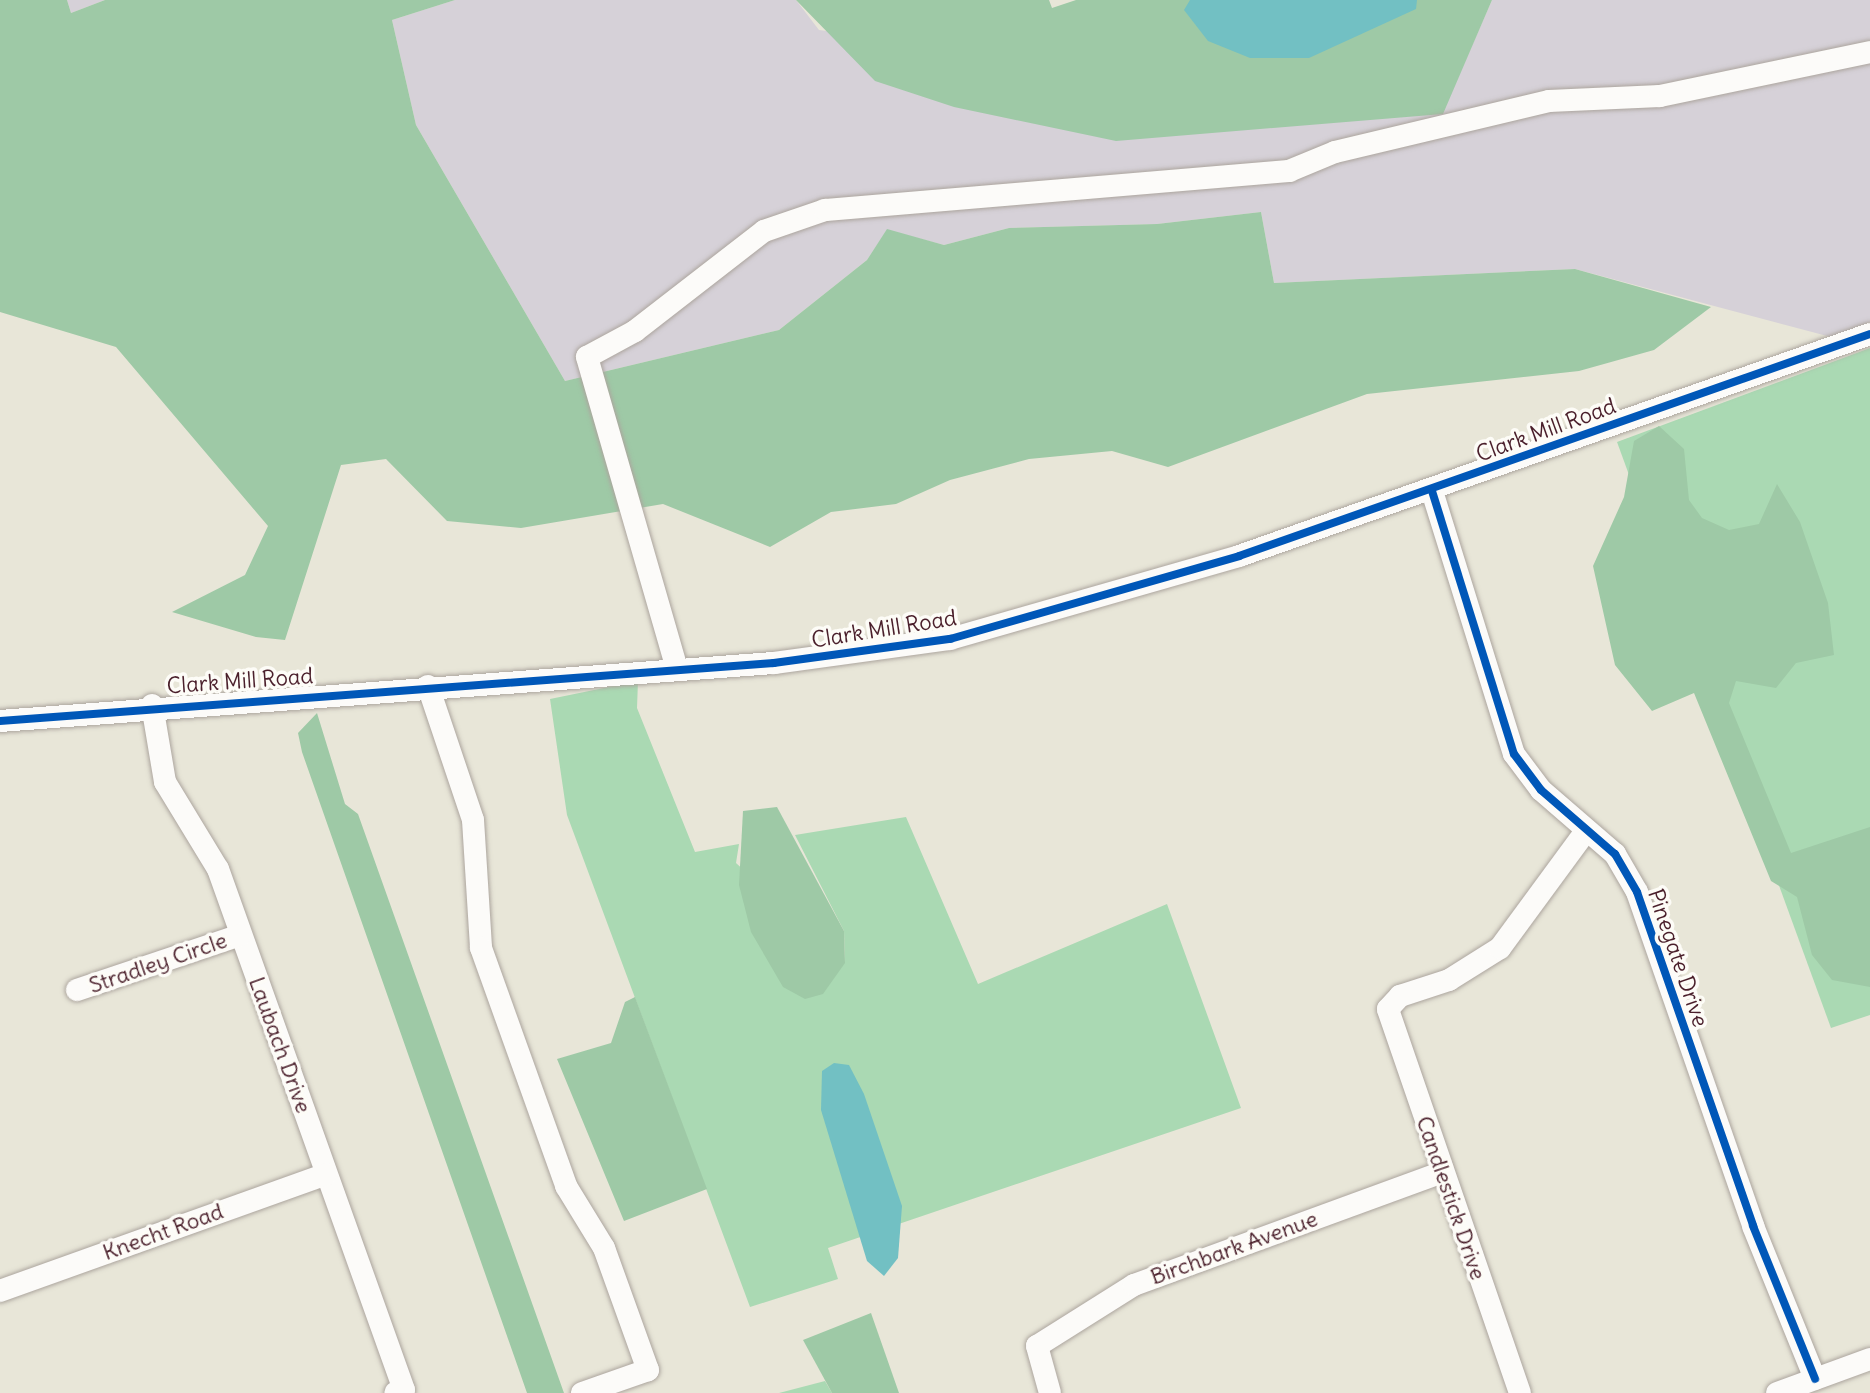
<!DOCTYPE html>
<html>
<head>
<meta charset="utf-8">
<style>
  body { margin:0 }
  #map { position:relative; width:1870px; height:1393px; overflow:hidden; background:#e8e6d8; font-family:Delius,sans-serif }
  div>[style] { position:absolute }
  .industrial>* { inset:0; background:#d6d1d8 }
  .green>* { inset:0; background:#aad9b3 }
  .forest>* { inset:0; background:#9ec9a6 }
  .water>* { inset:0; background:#72c0c3 }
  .roads { filter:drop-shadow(0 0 2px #aca59e) drop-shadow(0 0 2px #aca59e) }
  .minor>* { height:22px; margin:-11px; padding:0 11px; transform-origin:11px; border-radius:11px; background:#fcfbf9 }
  .cycleway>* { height:8px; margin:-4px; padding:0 4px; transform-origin:4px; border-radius:4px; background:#0057b8 }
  span { translate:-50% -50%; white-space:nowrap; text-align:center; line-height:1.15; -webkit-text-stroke:7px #fdfcf7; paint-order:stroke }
  .street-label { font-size:22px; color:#4a1f2b }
</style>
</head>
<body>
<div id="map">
  <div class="industrial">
    <i style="clip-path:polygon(67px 0,105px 0,71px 13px)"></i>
    <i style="clip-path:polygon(455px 0,796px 0,819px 30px,1442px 114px,1492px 0,1870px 0,1870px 322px,1831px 337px,1575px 269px,1274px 283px,1261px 212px,1157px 224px,1009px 228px,944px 245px,887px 230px,867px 260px,779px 330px,565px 381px,416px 125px,392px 20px)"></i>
  </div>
  <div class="green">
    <i style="clip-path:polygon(1870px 348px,1870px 1015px,1831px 1028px,1617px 442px)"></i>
    <i style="clip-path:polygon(638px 681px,637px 708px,695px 852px,739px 844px,736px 863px,845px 963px,844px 931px,795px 835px,906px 817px,978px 984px,1167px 904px,1241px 1108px,828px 1248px,838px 1279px,750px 1307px,567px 815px,550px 699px)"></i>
    <i style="clip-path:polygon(825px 1381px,832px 1393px,779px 1393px)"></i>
  </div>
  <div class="forest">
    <i style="clip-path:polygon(0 0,67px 0,71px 13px,105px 0,455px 0,392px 20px,416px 125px,565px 381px,779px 330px,867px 260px,887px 229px,944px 245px,1009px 228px,1157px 224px,1261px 212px,1274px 283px,1575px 269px,1711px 307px,1654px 350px,1579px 371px,1367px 394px,1168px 467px,1112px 451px,1029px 459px,950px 480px,896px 504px,831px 512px,770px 547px,663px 504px,521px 528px,447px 521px,386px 459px,341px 465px,285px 640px,256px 637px,172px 612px,245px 575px,268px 526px,116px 347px,0 312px)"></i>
    <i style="clip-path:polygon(796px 0,1049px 0,1052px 8px,1076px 0,1492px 0,1443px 114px,1116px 141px,954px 107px,875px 81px)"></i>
    <i style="clip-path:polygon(1659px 426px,1684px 449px,1689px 500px,1702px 518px,1729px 530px,1759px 524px,1777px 484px,1800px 522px,1828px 603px,1834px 655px,1796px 663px,1776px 688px,1736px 681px,1729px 703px,1791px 853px,1870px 827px,1870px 987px,1832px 980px,1812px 955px,1797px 897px,1771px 881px,1694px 693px,1652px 711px,1615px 665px,1593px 566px,1624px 497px,1634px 441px)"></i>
    <i style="clip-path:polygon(317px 713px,345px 804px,358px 814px,564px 1393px,527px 1393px,302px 752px,298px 733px)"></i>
    <i style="clip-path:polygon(777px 807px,844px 931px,845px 963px,823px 994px,805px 999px,783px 987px,751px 932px,739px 885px,743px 811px)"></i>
    <i style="clip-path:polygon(635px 997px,707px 1189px,624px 1221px,557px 1059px,611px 1043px,625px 1002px)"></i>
    <i style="clip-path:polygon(871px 1313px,899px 1393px,832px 1393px,803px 1340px)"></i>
  </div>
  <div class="water">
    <i style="clip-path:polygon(1190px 0,1417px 0,1416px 9px,1309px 58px,1250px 58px,1208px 41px,1184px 10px)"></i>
    <i style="clip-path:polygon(834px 1063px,849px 1065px,864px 1094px,902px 1206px,898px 1258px,884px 1276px,867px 1261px,821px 1110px,822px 1071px)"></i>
  </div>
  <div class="roads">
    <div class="minor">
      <i style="left:1432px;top:491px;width:275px;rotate:72.7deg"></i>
      <i style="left:1514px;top:754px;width:45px;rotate:53.1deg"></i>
      <i style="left:1541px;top:790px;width:98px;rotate:40.9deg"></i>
      <i style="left:1615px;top:854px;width:44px;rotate:59.9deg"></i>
      <i style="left:1637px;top:892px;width:354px;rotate:70.8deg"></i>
      <i style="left:1753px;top:1226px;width:165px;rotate:67.9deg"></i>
      <i style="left:677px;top:669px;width:325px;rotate:-106.1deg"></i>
      <i style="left:587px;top:357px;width:55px;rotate:-28.4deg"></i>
      <i style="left:635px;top:331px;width:163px;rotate:-37.8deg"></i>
      <i style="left:764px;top:231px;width:65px;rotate:-19deg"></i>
      <i style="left:825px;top:210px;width:466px;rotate:-4.8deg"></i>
      <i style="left:1289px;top:171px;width:50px;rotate:-22.4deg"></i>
      <i style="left:1335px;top:152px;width:220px;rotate:-13.4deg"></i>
      <i style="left:1549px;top:101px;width:111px;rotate:-2.6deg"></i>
      <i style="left:1660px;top:96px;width:215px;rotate:-11.8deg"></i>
      <i style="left:428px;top:686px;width:141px;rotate:71.4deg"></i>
      <i style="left:473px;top:820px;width:128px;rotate:86.4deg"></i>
      <i style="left:481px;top:948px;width:253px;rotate:70.3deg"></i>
      <i style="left:566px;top:1186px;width:73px;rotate:58.5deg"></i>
      <i style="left:604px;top:1248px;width:130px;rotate:70.2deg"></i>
      <i style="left:648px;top:1370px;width:70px;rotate:160.8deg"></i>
      <i style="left:152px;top:705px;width:78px;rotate:80.4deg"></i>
      <i style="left:165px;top:782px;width:102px;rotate:58.7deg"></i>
      <i style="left:218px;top:869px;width:553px;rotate:70.35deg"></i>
      <i style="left:404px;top:1390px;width:9px;rotate:162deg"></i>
      <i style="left:0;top:721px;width:776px;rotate:-4.29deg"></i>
      <i style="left:774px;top:663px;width:178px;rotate:-7.8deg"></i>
      <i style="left:950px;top:639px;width:301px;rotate:-16deg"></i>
      <i style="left:1239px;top:556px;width:669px;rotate:-19.38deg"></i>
      <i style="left:77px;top:990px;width:172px;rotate:-18.6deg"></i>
      <i style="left:0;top:1291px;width:346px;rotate:-19.7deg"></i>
      <i style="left:1050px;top:1393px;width:49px;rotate:-105.5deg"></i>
      <i style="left:1037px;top:1346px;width:115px;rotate:-32.2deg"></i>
      <i style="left:1134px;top:1285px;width:328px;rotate:-20.1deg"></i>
      <i style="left:1520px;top:1393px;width:406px;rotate:-109deg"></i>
      <i style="left:1388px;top:1009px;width:18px;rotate:-47deg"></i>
      <i style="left:1400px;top:996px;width:52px;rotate:-18.1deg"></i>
      <i style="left:1449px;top:980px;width:60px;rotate:-32.1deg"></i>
      <i style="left:1500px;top:948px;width:145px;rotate:-53.7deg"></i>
      <i style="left:1777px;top:1393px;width:99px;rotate:-20.1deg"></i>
    </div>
  </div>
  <div class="cycleway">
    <i style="left:1432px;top:491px;width:275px;rotate:72.7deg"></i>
    <i style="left:1514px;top:754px;width:45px;rotate:53.1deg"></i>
    <i style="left:1541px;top:790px;width:98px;rotate:40.9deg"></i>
    <i style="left:1615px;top:854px;width:44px;rotate:59.9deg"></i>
    <i style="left:1637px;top:892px;width:354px;rotate:70.8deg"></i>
    <i style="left:1753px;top:1226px;width:165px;rotate:67.9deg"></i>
    <i style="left:0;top:721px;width:776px;rotate:-4.29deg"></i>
    <i style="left:774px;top:663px;width:178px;rotate:-7.8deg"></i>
    <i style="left:950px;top:639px;width:301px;rotate:-16deg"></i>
    <i style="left:1239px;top:556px;width:669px;rotate:-19.38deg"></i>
  </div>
  <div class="street-label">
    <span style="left:1546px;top:430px;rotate:-20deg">Clark Mill Road</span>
    <span style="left:884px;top:629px;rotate:-9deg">Clark Mill Road</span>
    <span style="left:240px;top:681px;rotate:-4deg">Clark Mill Road</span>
    <span style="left:1678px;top:958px;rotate:71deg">Pinegate Drive</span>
    <span style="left:158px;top:963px;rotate:-19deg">Stradley Circle</span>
    <span style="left:280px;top:1045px;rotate:70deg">Laubach Drive</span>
    <span style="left:1451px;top:1198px;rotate:71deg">Candlestick Drive</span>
    <span style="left:163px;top:1232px;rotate:-20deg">Knecht Road</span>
    <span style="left:1234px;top:1248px;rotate:-20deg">Birchbark Avenue</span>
  </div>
</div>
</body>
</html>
